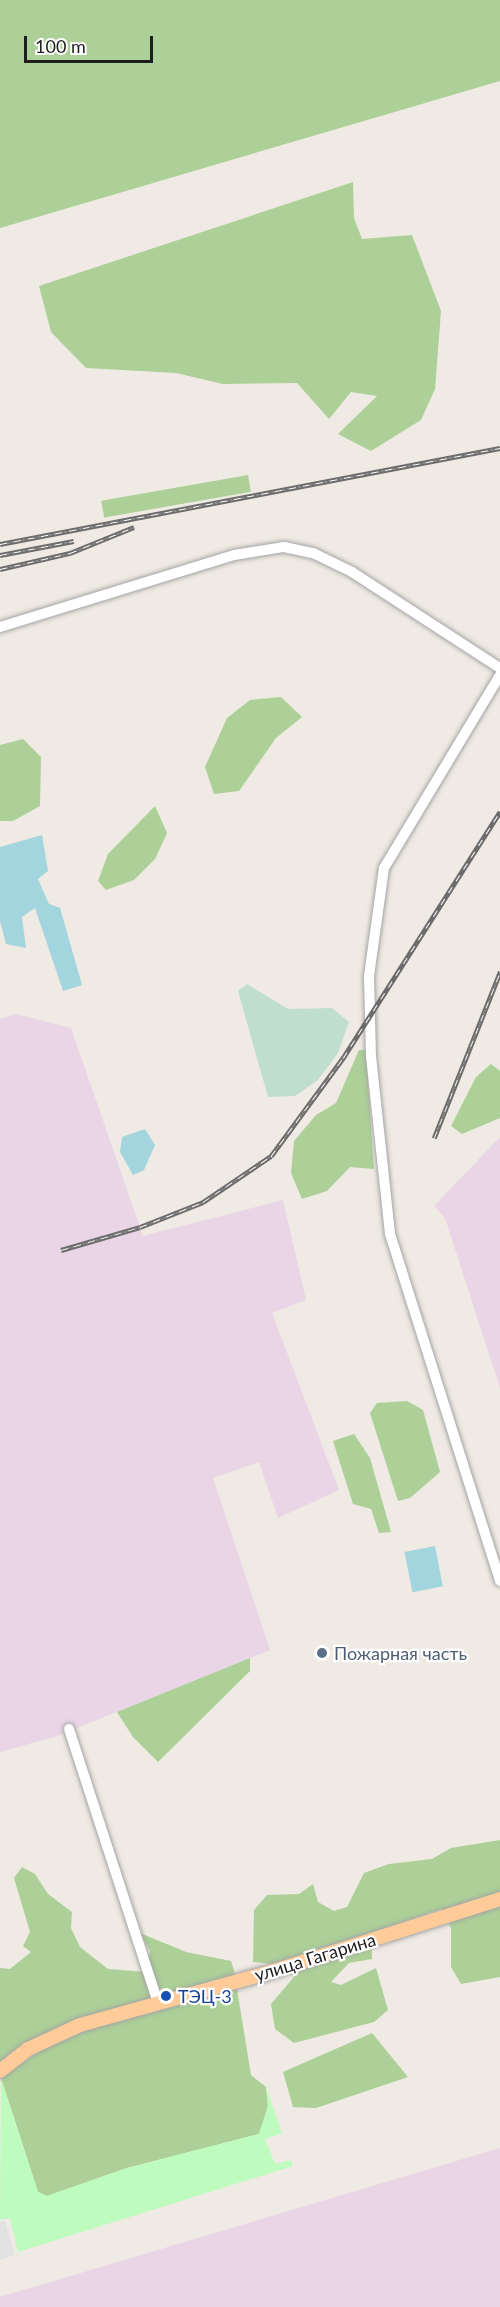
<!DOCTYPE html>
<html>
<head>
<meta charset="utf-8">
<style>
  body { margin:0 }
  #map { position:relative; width:500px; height:2307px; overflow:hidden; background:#efeae3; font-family:Lato,sans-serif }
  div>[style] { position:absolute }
  .industrial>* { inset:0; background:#e9d5e6 }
  .forest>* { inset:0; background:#acd097; transform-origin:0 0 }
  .wetland>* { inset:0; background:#c0decd }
  .park>* { inset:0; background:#befbbe }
  .parking>* { inset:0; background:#e2e2e2 }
  .water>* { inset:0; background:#a2d5de; transform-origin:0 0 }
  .roads { filter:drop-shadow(0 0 2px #a5a5a5) drop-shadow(0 0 2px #a5a5a5) }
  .minor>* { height:10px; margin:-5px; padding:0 5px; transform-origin:5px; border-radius:5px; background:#fff }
  .major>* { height:14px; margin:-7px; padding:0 7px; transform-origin:7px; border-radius:7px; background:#ffcb99 }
  .rail>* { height:4.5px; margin-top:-2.25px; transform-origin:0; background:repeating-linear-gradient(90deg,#fff 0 7px,#6c6c6c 0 14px); box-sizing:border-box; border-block:2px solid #6c6c6c }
  .dots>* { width:16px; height:16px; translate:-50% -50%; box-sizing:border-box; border:3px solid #fff; border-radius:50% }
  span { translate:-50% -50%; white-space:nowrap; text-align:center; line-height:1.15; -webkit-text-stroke:4.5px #fff; paint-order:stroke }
  .service-label { font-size:18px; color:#4e5e75 }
  .left { translate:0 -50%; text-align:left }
  .street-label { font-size:18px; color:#1e1e1e }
  .transit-label { font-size:18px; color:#164399 }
  .scale { position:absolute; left:24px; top:36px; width:129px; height:27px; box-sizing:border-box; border:3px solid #1e1e1e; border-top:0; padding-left:8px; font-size:18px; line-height:21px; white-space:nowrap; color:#1e1e1e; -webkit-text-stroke:4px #fff; paint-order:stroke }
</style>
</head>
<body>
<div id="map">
  <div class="industrial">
    <i style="clip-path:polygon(16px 1014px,71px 1028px,143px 1236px,283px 1200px,306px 1300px,272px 1313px,339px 1490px,278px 1518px,259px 1462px,213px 1478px,270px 1650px,57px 1736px,0 1752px,0 1019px)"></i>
    <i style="clip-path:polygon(500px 1137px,500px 1388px,445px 1218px,434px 1206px)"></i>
    <i style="clip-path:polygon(500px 2148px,500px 2307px,0 2307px,0 2297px)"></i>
  </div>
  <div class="forest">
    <i style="clip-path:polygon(0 0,500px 0,500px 81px,0 228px)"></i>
    <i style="clip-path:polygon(353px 182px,354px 218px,362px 239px,412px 235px,441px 311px,435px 389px,421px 420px,371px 451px,338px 434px,377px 396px,351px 392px,329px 419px,297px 383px,223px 384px,176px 373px,86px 368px,51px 332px,39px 286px)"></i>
    <i style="left:248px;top:475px;width:17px;height:149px;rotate:80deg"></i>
    <i style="clip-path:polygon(281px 697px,302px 717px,276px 738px,239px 791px,214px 794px,205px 767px,227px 718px,250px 700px)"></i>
    <i style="clip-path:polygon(23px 739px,41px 757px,40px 806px,13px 821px,0 821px,0 745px)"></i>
    <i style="clip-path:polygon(155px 806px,167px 833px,155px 859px,134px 880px,106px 890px,98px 881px,108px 854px)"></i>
    <i style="clip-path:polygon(359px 1050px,366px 1050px,374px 1169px,350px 1167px,327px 1191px,302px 1199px,291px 1173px,294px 1141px,316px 1115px,336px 1103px)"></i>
    <i style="clip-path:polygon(491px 1064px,500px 1071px,500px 1118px,462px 1134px,451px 1126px,476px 1077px)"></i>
    <i style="clip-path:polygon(407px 1401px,423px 1410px,440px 1472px,410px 1498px,398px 1501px,370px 1413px,377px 1403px)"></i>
    <i style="clip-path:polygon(354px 1434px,370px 1458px,391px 1532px,379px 1533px,371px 1509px,353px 1504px,333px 1441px)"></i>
    <i style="clip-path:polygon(250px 1658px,250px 1671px,158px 1762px,133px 1737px,117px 1712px)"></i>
    <i style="clip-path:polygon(500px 1840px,500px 1977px,461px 1984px,451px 1967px,451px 1928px,441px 1909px,371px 1933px,372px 1959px,349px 1963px,331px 1982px,341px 1985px,376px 1968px,388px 2010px,374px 2022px,294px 2043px,275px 2029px,271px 2004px,294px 1977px,273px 1964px,253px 1962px,254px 1910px,267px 1895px,299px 1894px,313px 1884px,318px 1902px,334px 1911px,347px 1907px,364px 1873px,389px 1864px,432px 1859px,451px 1848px)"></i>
    <i style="clip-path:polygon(22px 1867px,35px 1874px,48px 1894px,72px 1912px,71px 1928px,80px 1947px,108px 1969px,145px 1972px,150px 1951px,140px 1933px,186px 1952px,231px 1961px,236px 1977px,75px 2020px,0 2066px,0 1968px,10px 1969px,31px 1952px,23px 1946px,30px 1932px,14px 1878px)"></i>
    <i style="clip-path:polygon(237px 1989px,251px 2075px,266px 2087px,268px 2106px,259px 2134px,127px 2168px,47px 2196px,38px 2192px,1px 2078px,41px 2050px,89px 2028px)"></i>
    <i style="clip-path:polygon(372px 2033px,408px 2077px,316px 2108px,293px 2107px,283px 2072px)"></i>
  </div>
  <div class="wetland">
    <i style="clip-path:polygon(247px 984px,288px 1009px,332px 1008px,349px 1022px,338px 1053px,318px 1080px,295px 1096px,268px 1097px,238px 991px)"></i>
  </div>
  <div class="park">
    <i style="clip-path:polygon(1px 2078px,38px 2192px,47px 2196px,127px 2168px,259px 2134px,268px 2106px,266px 2087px,282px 2133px,265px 2139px,275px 2164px,291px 2160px,293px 2166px,18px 2252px,10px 2218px,0 2220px)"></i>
  </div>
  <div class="parking">
    <i style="clip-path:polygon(5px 2221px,15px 2255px,0 2260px,0 2222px)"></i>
  </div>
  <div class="water">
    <i style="clip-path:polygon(42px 835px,48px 871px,38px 879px,49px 904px,60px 908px,82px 985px,63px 991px,35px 908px,22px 917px,26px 948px,6px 944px,0 921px,0 847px)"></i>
    <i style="clip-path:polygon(145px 1129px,155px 1145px,144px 1170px,133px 1175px,120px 1152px,122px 1137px)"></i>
    <i style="left:435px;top:1546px;width:41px;height:31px;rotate:79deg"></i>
  </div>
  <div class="roads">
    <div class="minor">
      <i style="left:0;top:627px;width:245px;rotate:-17.1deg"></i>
      <i style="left:234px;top:555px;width:51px;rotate:-9.1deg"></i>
      <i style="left:284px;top:547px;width:30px;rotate:12deg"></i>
      <i style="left:313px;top:553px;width:43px;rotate:26deg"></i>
      <i style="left:352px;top:572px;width:176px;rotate:33deg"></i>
      <i style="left:500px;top:675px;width:225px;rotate:121deg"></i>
      <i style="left:384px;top:868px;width:109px;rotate:97.9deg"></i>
      <i style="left:369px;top:976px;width:80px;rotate:88.6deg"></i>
      <i style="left:371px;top:1056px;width:179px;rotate:83.9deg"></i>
      <i style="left:390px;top:1234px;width:364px;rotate:72.4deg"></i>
      <i style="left:69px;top:1729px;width:288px;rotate:72deg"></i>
    </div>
    <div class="major">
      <i style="left:0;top:2071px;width:36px;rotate:-38deg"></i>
      <i style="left:28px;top:2049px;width:57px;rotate:-24.8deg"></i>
      <i style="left:80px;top:2025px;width:191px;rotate:-15.5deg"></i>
      <i style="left:264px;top:1974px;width:248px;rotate:-17.6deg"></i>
    </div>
  </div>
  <div class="rail">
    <i style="left:0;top:544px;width:509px;rotate:-10.87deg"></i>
    <i style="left:0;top:555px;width:75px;rotate:-10.7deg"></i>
    <i style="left:0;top:569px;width:72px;rotate:-12.9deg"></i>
    <i style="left:70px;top:553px;width:69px;rotate:-22.1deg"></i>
    <i style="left:434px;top:1138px;width:179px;rotate:-68.3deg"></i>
    <i style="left:61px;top:1250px;width:82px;rotate:-16.2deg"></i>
    <i style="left:140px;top:1227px;width:68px;rotate:-21.6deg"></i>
    <i style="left:203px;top:1202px;width:82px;rotate:-34.1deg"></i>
    <i style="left:271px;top:1156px;width:122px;rotate:-53.7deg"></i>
    <i style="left:343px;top:1058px;width:292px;rotate:-57.5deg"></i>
  </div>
  <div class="dots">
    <i style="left:322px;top:1653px;background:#5c6f8a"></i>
    <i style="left:166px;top:1996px;background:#1a4fb4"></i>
  </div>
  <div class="service-label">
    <span class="left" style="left:334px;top:1653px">Пожарная часть</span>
  </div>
  <div class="street-label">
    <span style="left:315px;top:1957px;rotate:-17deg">улица Гагарина</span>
  </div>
  <div class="transit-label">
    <span class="left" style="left:178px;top:1996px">ТЭЦ-3</span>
  </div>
  <div class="scale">100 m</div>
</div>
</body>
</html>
